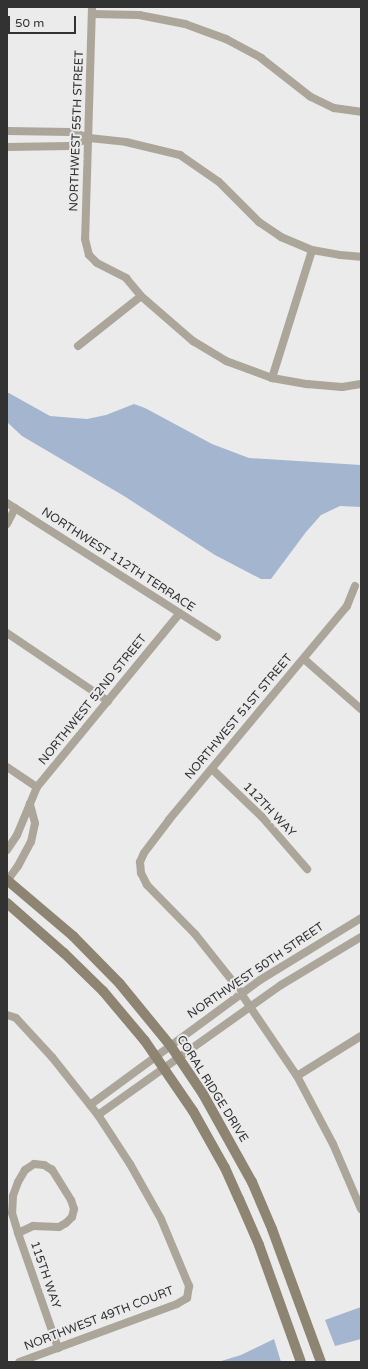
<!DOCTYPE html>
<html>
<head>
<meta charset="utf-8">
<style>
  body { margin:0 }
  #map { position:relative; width:368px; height:1369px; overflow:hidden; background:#ebebec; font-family:"Varela Round",sans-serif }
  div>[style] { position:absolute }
  .water>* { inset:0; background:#a4b5cf }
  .street>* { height:8px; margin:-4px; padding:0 4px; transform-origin:4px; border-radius:4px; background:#aca69a }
  .secondary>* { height:10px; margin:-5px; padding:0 5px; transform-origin:5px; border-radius:5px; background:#8e8472 }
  span { translate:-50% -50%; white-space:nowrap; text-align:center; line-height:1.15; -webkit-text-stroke:4px #ebebec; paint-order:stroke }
  .street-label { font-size:12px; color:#323233 }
  .frame { position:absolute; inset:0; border:8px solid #323233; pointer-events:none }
  .scale { position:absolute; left:8px; top:16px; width:68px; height:18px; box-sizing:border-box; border:2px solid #323233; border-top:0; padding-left:5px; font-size:12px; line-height:14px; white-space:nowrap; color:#323233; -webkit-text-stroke:3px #ebebec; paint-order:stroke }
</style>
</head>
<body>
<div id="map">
  <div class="water">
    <i style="clip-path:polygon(7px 392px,50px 416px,87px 419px,106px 415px,134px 404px,145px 408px,212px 444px,249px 458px,361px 465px,361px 507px,340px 506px,321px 515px,306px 532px,271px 579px,261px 579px,215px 555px,124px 496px,22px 436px,7px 422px)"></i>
    <i style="clip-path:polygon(361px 1307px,361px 1339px,335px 1346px,325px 1320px)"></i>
    <i style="clip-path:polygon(274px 1339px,281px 1362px,218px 1362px,241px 1355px)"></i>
  </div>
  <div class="street">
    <i style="left:92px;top:7px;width:232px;rotate:91.7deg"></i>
    <i style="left:85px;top:239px;width:16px;rotate:76deg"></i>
    <i style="left:89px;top:255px;width:11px;rotate:45deg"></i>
    <i style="left:97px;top:263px;width:33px;rotate:27deg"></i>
    <i style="left:126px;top:278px;width:23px;rotate:50deg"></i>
    <i style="left:141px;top:296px;width:69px;rotate:40.9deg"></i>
    <i style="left:193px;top:341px;width:39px;rotate:31deg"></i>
    <i style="left:226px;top:361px;width:49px;rotate:20.3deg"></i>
    <i style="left:272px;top:378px;width:36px;rotate:10deg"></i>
    <i style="left:307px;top:384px;width:35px;rotate:5deg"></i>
    <i style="left:342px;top:387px;width:19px;rotate:-9deg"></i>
    <i style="left:92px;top:14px;width:47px;rotate:1.2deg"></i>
    <i style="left:139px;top:15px;width:47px;rotate:11.1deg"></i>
    <i style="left:185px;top:24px;width:44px;rotate:20.1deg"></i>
    <i style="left:226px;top:39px;width:40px;rotate:28deg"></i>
    <i style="left:261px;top:58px;width:63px;rotate:38deg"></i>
    <i style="left:311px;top:97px;width:25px;rotate:26deg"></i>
    <i style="left:334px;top:108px;width:27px;rotate:8deg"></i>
    <i style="left:7px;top:131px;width:64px;rotate:0.9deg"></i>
    <i style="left:71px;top:132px;width:19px;rotate:18deg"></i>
    <i style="left:89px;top:138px;width:37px;rotate:6deg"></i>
    <i style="left:126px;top:142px;width:56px;rotate:13.5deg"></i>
    <i style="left:180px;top:155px;width:47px;rotate:34.7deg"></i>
    <i style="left:219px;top:182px;width:57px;rotate:45deg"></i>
    <i style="left:259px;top:222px;width:27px;rotate:34deg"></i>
    <i style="left:281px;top:237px;width:34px;rotate:23deg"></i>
    <i style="left:312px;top:250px;width:28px;rotate:10deg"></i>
    <i style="left:340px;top:255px;width:21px;rotate:5deg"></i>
    <i style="left:7px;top:147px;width:63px;rotate:-0.9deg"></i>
    <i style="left:70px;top:146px;width:21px;rotate:-23deg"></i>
    <i style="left:78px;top:346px;width:80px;rotate:-38.4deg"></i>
    <i style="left:272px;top:378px;width:134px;rotate:-72.6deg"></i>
    <i style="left:7px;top:503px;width:249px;rotate:32.5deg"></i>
    <i style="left:7px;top:524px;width:18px;rotate:-63deg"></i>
    <i style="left:355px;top:586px;width:22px;rotate:112deg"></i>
    <i style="left:347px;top:606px;width:278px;rotate:129.8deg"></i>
    <i style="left:169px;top:820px;width:41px;rotate:127.1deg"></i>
    <i style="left:144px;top:853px;width:10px;rotate:114deg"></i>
    <i style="left:140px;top:862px;width:11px;rotate:85deg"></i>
    <i style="left:141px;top:873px;width:13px;rotate:63deg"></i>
    <i style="left:147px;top:885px;width:69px;rotate:45.6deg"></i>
    <i style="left:195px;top:934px;width:63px;rotate:51.5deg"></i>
    <i style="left:234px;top:983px;width:112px;rotate:55.9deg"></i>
    <i style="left:297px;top:1076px;width:77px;rotate:62.1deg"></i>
    <i style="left:333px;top:1144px;width:71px;rotate:66.7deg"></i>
    <i style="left:7px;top:633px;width:122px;rotate:34deg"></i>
    <i style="left:304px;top:659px;width:76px;rotate:41.3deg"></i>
    <i style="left:7px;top:767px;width:36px;rotate:34deg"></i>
    <i style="left:212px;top:769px;width:69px;rotate:43.8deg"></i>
    <i style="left:262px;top:817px;width:69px;rotate:49.1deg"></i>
    <i style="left:7px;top:850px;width:18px;rotate:-56deg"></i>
    <i style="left:17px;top:835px;width:52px;rotate:-67.4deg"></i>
    <i style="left:37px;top:787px;width:225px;rotate:-50.6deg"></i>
    <i style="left:7px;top:881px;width:19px;rotate:-54deg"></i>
    <i style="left:18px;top:866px;width:27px;rotate:-62deg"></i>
    <i style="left:31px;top:842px;width:19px;rotate:-78deg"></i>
    <i style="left:35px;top:823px;width:20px;rotate:-105deg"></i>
    <i style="left:7px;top:1015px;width:9px;rotate:18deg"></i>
    <i style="left:16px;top:1018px;width:53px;rotate:47.3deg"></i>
    <i style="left:52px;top:1057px;width:74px;rotate:51.6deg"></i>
    <i style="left:98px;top:1115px;width:59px;rotate:56.9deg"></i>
    <i style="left:130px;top:1164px;width:63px;rotate:60.6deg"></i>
    <i style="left:161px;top:1219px;width:73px;rotate:67.3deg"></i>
    <i style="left:189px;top:1286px;width:12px;rotate:99deg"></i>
    <i style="left:187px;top:1298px;width:12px;rotate:149deg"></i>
    <i style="left:177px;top:1304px;width:168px;rotate:159.8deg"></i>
    <i style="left:297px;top:1076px;width:75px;rotate:-32deg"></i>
    <i style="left:90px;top:1105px;width:211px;rotate:-36.3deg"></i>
    <i style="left:260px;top:980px;width:119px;rotate:-31.5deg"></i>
    <i style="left:98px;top:1115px;width:224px;rotate:-35.4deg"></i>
    <i style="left:281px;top:985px;width:93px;rotate:-31deg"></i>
    <i style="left:18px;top:1233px;width:17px;rotate:-25deg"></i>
    <i style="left:33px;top:1226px;width:26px;rotate:2deg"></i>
    <i style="left:59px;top:1227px;width:8px;rotate:-30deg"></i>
    <i style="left:66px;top:1223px;width:8px;rotate:-45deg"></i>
    <i style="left:72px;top:1217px;width:8px;rotate:-76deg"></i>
    <i style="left:74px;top:1209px;width:9px;rotate:-108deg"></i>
    <i style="left:71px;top:1200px;width:36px;rotate:-122deg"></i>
    <i style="left:52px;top:1170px;width:9px;rotate:-148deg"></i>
    <i style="left:44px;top:1165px;width:10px;rotate:-174deg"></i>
    <i style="left:34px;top:1164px;width:11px;rotate:146deg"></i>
    <i style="left:25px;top:1170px;width:14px;rotate:120deg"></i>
    <i style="left:18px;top:1182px;width:15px;rotate:110deg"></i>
    <i style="left:13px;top:1196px;width:17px;rotate:93deg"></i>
    <i style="left:12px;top:1213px;width:21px;rotate:73deg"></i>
    <i style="left:18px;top:1233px;width:122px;rotate:70.8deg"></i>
  </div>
  <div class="secondary">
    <i style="left:7px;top:880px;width:87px;rotate:40.3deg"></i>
    <i style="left:73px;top:936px;width:67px;rotate:45.6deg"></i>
    <i style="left:120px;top:984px;width:79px;rotate:50.7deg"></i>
    <i style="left:170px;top:1045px;width:59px;rotate:56deg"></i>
    <i style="left:203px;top:1094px;width:101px;rotate:60.9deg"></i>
    <i style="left:252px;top:1182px;width:51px;rotate:66.9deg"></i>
    <i style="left:272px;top:1229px;width:142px;rotate:69.8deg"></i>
    <i style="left:7px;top:903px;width:76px;rotate:41.3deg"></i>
    <i style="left:64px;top:953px;width:54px;rotate:44.3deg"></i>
    <i style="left:103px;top:991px;width:65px;rotate:50deg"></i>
    <i style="left:145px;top:1041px;width:85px;rotate:55.6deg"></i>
    <i style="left:193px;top:1111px;width:65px;rotate:60.7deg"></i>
    <i style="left:225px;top:1168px;width:34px;rotate:66deg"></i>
    <i style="left:239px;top:1199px;width:50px;rotate:66.5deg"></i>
    <i style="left:259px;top:1245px;width:124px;rotate:70.3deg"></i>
  </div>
  <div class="street-label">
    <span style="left:77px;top:131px;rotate:-88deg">NORTHWEST 55TH STREET</span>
    <span style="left:118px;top:560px;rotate:33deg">NORTHWEST 112TH TERRACE</span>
    <span style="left:93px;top:700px;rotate:-51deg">NORTHWEST 52ND STREET</span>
    <span style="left:239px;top:717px;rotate:-50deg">NORTHWEST 51ST STREET</span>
    <span style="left:269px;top:810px;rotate:46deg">112TH WAY</span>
    <span style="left:256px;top:971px;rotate:-34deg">NORTHWEST 50TH STREET</span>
    <span style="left:212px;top:1089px;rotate:58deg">CORAL RIDGE DRIVE</span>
    <span style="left:45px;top:1275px;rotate:71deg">115TH WAY</span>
    <span style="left:99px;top:1319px;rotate:-21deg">NORTHWEST 49TH COURT</span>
  </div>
  <div class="frame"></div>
  <div class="scale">50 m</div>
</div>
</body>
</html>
